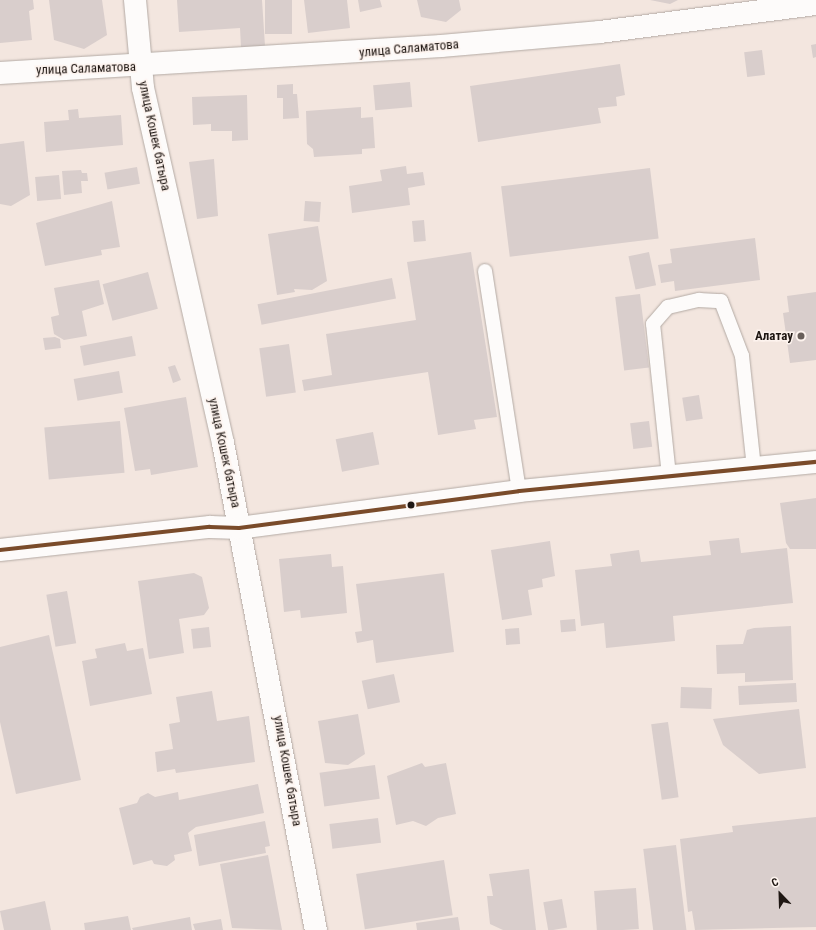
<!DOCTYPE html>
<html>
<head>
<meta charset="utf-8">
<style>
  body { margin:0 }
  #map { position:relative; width:816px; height:930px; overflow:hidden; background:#f3e6df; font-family:"Roboto Condensed",sans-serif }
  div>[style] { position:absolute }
  .building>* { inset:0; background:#d9cecc; transform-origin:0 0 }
  .roads { filter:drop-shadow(0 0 1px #b3aaa4) drop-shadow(0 0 1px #b3aaa4) }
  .service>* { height:14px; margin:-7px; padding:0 7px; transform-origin:7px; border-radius:7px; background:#fdfbfa }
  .minor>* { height:22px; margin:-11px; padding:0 11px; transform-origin:11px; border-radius:11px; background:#fdfbfa }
  .secondary>* { height:22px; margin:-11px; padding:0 11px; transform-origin:11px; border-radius:11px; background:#fdfbfa }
  .bus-1>* { height:4px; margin:-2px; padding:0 2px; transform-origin:2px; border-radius:2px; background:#7a4b2a }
  .dots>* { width:11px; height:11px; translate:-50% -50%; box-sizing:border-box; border:2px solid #fdf3ee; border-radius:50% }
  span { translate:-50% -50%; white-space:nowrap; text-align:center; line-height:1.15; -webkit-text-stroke:3px #fdf3ee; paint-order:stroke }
  .street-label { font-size:13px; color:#1f1713 }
  .poi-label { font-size:13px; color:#1f1713; font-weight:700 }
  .right { translate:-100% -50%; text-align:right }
  .north { position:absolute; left:760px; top:874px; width:40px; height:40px; -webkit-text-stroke:3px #fdf3ee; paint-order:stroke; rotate:337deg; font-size:11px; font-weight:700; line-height:16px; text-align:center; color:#1f1713 }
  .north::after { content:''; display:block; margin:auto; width:14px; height:18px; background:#1f1713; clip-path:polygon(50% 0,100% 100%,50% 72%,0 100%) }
</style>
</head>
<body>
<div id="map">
  <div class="building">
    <i style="clip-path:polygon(0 0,33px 0,34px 9px,29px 11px,32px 40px,0 43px)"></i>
    <i style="clip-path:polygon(49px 0,102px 0,107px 35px,84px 49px,54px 40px)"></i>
    <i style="clip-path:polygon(177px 0,262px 0,265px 46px,241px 47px,240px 28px,179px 32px)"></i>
    <i style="left:265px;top:0;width:27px;height:34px"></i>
    <i style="clip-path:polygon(304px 0,347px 0,350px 28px,308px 33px)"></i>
    <i style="clip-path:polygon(358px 0,380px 0,382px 7px,360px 12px)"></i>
    <i style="clip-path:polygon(417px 0,459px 0,461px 10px,446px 22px,421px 17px)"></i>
    <i style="clip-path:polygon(650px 0,678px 0,670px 4px)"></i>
    <i style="clip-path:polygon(816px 44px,816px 57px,813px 58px,811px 45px)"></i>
    <i style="left:762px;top:50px;width:25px;height:18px;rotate:83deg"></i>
    <i style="clip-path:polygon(620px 64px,625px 95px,616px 97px,617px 106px,598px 108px,601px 123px,478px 142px,470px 86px)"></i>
    <i style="left:410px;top:82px;width:25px;height:37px;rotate:85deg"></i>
    <i style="clip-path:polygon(293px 84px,293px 94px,297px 94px,299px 118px,283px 119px,283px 98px,277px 98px,277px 85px)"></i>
    <i style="clip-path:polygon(247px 95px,248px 140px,232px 141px,232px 131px,211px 131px,211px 124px,193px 125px,192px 97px)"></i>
    <i style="clip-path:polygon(361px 107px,361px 118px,373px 117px,375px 148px,362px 149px,362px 154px,314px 157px,313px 149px,307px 144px,306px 111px)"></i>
    <i style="clip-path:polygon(78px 109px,79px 118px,121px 115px,123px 145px,46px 152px,44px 122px,69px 120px,68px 110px)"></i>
    <i style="clip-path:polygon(24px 141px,30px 195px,11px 206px,0 204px,0 144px)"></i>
    <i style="clip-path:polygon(214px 159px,218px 216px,197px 219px,189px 162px)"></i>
    <i style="clip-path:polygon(406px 166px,407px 174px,423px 172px,425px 185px,408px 188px,410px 205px,352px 213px,349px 186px,382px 181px,380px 170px)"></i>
    <i style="left:137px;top:167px;width:17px;height:33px;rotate:80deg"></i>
    <i style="left:650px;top:168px;width:71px;height:150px;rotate:83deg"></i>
    <i style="clip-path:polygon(81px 170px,82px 173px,87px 173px,88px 181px,81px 181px,82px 193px,64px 195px,62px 171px)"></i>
    <i style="left:59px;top:175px;width:24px;height:24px;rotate:85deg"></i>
    <i style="clip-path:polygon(112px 201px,120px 247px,101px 250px,102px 255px,45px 266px,36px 223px)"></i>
    <i style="left:305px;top:201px;width:16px;height:20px;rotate:4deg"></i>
    <i style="left:424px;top:220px;width:21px;height:12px;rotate:85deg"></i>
    <i style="clip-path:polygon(318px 226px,327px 281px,312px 290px,294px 289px,295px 292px,277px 295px,268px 234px)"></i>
    <i style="clip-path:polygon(755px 238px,760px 280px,675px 291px,674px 281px,661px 283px,658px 265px,672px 263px,670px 249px)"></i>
    <i style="clip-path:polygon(471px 252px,497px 417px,474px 420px,476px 429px,438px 435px,428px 372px,304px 391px,302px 380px,332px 375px,326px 334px,416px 320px,407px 262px)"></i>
    <i style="left:649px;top:252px;width:34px;height:21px;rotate:78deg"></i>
    <i style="left:148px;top:272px;width:38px;height:47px;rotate:75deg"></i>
    <i style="left:392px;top:278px;width:21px;height:137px;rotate:79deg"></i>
    <i style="clip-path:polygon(99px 280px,104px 304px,82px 311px,87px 336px,64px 340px,54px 334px,51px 317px,59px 315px,54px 288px)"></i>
    <i style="clip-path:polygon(816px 292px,816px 360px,790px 363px,783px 313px,789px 312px,787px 296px)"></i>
    <i style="left:640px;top:294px;width:74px;height:25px;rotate:83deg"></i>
    <i style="left:132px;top:336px;width:20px;height:53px;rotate:79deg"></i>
    <i style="clip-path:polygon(55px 337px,60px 339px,61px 348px,45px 350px,43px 338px)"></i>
    <i style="left:289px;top:344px;width:49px;height:30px;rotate:82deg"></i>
    <i style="clip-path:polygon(175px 365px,181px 380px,173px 383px,168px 367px)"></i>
    <i style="left:119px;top:371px;width:22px;height:46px;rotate:80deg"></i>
    <i style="left:699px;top:395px;width:24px;height:17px;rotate:81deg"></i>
    <i style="clip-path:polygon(186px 397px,198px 467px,151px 475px,150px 469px,135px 471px,124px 408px)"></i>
    <i style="left:120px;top:421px;width:52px;height:76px;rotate:85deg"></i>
    <i style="left:649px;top:421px;width:26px;height:19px;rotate:83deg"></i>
    <i style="left:373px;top:432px;width:33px;height:38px;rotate:79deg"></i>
    <i style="clip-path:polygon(816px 498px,816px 549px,790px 549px,786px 543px,780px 503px)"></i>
    <i style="clip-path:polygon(739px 538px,741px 553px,787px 548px,793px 603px,673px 616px,675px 641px,606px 648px,604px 623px,581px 626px,575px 570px,612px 566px,610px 554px,639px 550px,641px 562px,711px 555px,709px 541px)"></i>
    <i style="clip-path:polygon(550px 541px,555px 576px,542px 579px,543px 587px,528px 590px,532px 615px,502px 620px,491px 550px)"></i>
    <i style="clip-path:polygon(331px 554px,332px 567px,343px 566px,347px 613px,301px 618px,300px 610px,284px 612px,279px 559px)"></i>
    <i style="clip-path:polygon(194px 573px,202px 577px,209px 608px,204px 615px,179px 619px,184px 653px,149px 659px,138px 581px)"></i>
    <i style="clip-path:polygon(444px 573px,454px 652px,376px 663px,373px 640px,357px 643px,355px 632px,362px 631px,356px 584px)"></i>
    <i style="left:67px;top:591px;width:53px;height:21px;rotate:80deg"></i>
    <i style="left:575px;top:619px;width:12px;height:15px;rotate:85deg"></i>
    <i style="clip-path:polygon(791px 626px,793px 680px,745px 682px,745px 673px,717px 674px,716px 645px,743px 644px,747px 630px,754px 628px)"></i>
    <i style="left:209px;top:627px;width:20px;height:18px;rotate:84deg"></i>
    <i style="left:519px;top:628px;width:16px;height:14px;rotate:86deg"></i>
    <i style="clip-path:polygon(49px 635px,81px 780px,16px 794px,0 722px,0 647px)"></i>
    <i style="clip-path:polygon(125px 643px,127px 651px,143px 648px,152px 694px,90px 706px,82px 661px,97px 658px,95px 649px)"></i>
    <i style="left:394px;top:674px;width:29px;height:33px;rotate:78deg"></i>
    <i style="left:796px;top:683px;width:19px;height:58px;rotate:87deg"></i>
    <i style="left:681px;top:687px;width:31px;height:21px;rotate:2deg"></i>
    <i style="clip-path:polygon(212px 691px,217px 721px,249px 716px,255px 762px,176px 773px,175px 769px,157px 772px,155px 752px,173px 749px,169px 724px,180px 722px,176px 697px)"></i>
    <i style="clip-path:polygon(799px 709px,806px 768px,759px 774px,723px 745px,713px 719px)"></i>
    <i style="clip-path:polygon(358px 714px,365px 754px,348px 765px,325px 763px,318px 721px)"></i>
    <i style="left:668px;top:722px;width:76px;height:17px;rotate:82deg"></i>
    <i style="clip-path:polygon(422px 763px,425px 767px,446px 763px,456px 814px,438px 818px,426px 826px,413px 821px,396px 825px,387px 776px)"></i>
    <i style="left:375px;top:765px;width:34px;height:56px;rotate:82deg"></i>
    <i style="clip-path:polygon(258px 784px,264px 813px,196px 827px,188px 833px,192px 851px,174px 855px,175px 860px,167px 866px,154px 864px,152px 860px,133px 865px,119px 808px,137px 803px,140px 797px,148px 793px,155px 797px,178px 792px,179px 800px)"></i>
    <i style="clip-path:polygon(816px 817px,816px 927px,695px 930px,692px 911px,688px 912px,680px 839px,733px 832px,732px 826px)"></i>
    <i style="left:378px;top:818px;width:25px;height:49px;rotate:83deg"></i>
    <i style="clip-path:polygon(265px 821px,270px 846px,265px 847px,266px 853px,199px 866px,194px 835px)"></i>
    <i style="left:676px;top:845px;width:86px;height:33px;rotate:83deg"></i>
    <i style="clip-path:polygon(268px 855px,282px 930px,232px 928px,220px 864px)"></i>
    <i style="left:444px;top:860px;width:56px;height:89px;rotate:81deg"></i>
    <i style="clip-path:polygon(529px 869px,536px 930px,503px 930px,490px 924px,487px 896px,493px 896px,489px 874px)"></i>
    <i style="left:636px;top:888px;width:41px;height:42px;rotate:86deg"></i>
    <i style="left:562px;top:899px;width:29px;height:19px;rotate:80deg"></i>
    <i style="clip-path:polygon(45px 901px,51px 930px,4px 930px,0 911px)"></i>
    <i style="clip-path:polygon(128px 916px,131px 930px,85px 930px,84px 923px)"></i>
    <i style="clip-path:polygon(190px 917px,192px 930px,133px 930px,132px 928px)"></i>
    <i style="clip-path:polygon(458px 917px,460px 930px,417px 930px,416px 923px)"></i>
    <i style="clip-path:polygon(221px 919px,223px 930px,195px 930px,193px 924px)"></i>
  </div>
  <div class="roads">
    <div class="service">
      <i style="left:485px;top:271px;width:223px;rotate:81.2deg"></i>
      <i style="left:669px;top:476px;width:153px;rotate:-96deg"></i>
      <i style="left:653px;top:324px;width:23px;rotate:-49deg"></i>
      <i style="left:668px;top:307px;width:32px;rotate:-13deg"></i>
      <i style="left:699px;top:300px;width:22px;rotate:3deg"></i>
      <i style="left:721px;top:301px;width:59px;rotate:69.1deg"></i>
      <i style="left:742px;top:356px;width:113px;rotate:83.9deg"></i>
    </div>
    <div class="minor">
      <i style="left:135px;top:0;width:88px;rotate:84.8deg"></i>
      <i style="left:143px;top:88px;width:364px;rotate:77.3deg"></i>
      <i style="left:223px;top:443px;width:496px;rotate:79.2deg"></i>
      <i style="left:0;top:73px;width:442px;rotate:-3.5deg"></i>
      <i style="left:441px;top:46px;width:160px;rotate:-5deg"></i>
      <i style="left:600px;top:32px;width:218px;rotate:-7.4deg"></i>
    </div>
    <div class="secondary">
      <i style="left:0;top:550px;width:211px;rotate:-6.3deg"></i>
      <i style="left:210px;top:527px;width:29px;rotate:2deg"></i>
      <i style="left:239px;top:528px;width:282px;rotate:-7.5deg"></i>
      <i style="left:519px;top:491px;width:298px;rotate:-5.6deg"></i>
    </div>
  </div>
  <div class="bus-1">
    <i style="left:0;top:550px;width:211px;rotate:-6.3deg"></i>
    <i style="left:210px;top:527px;width:29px;rotate:2deg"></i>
    <i style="left:239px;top:528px;width:282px;rotate:-7.5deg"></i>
    <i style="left:519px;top:491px;width:298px;rotate:-5.6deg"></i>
  </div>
  <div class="dots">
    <i style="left:801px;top:336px;background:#695f5a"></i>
    <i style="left:411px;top:505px;background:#1f1713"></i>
  </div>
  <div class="street-label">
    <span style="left:409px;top:49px;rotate:-5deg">улица Саламатова</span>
    <span style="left:86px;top:69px;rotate:-2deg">улица Саламатова</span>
    <span style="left:154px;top:136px;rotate:78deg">улица Кошек батыра</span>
    <span style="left:224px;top:453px;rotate:78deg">улица Кошек батыра</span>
    <span style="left:287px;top:771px;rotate:80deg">улица Кошек батыра</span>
  </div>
  <div class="poi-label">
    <span class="right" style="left:793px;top:336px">Алатау</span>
  </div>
  <div class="north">С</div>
</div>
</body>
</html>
